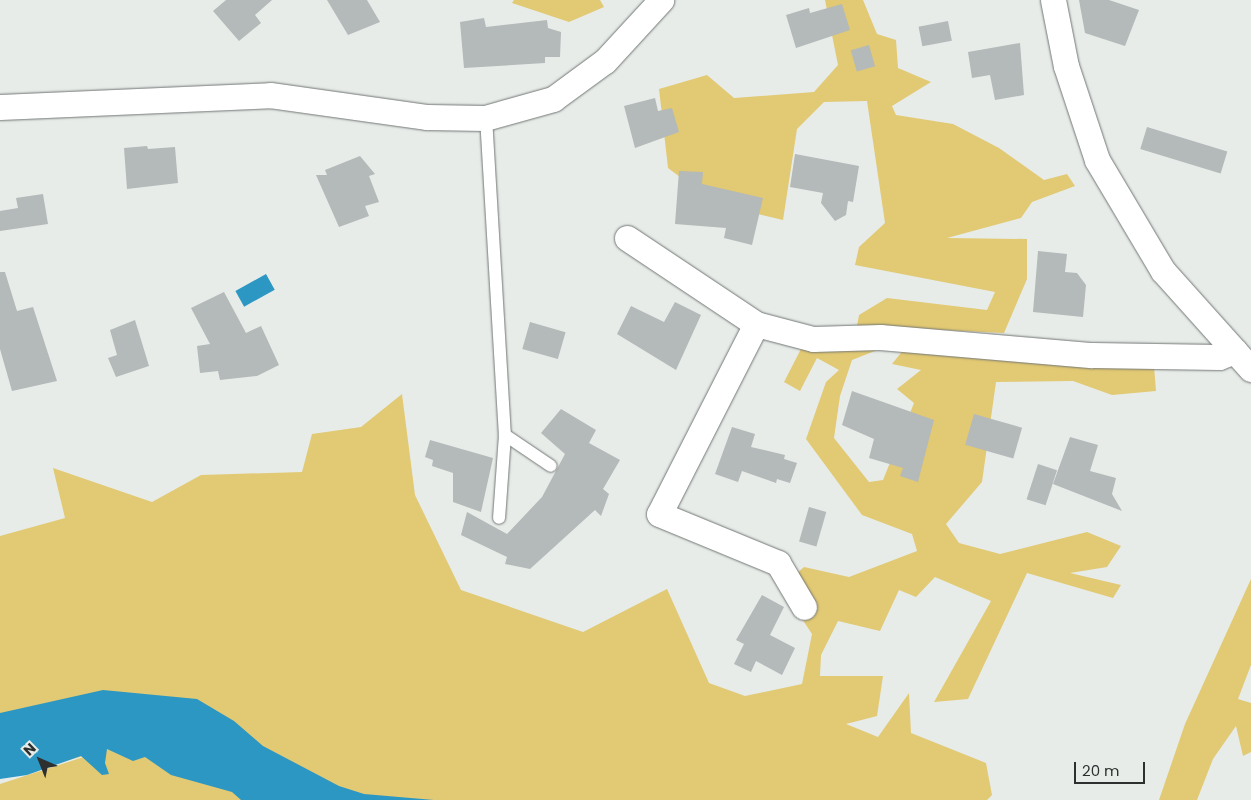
<!DOCTYPE html>
<html>
<head>
<meta charset="utf-8">
<style>
  body { margin:0 }
  #map { position:relative; width:1251px; height:800px; overflow:hidden; background:#e7ece9; font-family:Poppins,sans-serif }
  div>[style] { position:absolute }
  .green>* { inset:0; background:#e2c973 }
  .water>* { inset:0; background:#2d97c4; transform-origin:0 0 }
  .building>* { inset:0; background:#b4b9b9; transform-origin:0 0 }
  .roads { filter:drop-shadow(0 0 1px #727674) drop-shadow(0 0 1px #727674) }
  .service>* { height:12px; margin:-6px; padding:0 6px; transform-origin:6px; border-radius:6px; background:#fff }
  .minor>* { height:25px; margin:-12.5px; padding:0 12.5px; transform-origin:12.5px; border-radius:12.5px; background:#fff }
  span { translate:-50% -50%; white-space:nowrap; text-align:center; line-height:1.15; -webkit-text-stroke:5px #e7ece9; paint-order:stroke }
  .north { position:absolute; left:15px; top:735px; width:50px; height:50px; -webkit-text-stroke:4px #e7ece9; paint-order:stroke; rotate:316deg; font-size:14px; font-weight:700; line-height:20px; text-align:center; color:#2e302f }
  .north::after { content:''; display:block; margin:auto; width:18px; height:22px; background:#2e302f; clip-path:polygon(50% 0,100% 100%,50% 72%,0 100%) }
  .scale { position:absolute; left:1074px; top:762px; width:71px; height:22px; box-sizing:border-box; border:2px solid #2e302f; border-top:0; padding-left:6px; font-size:15px; line-height:18px; white-space:nowrap; color:#2e302f; -webkit-text-stroke:4px #e7ece9; paint-order:stroke }
</style>
</head>
<body>
<div id="map">
  <div class="green">
    <i style="clip-path:polygon(514px 0,600px 0,604px 7px,569px 22px,512px 3px)"></i>
    <i style="clip-path:polygon(825px 0,863px 0,877px 34px,896px 40px,898px 68px,931px 82px,892px 106px,896px 115px,953px 124px,999px 148px,1044px 180px,1067px 174px,1075px 186px,1032px 202px,1021px 218px,947px 238px,1027px 239px,1027px 279px,1004px 333px,857px 326px,859px 315px,887px 298px,987px 310px,995px 292px,855px 265px,859px 247px,885px 223px,867px 101px,824px 102px,797px 129px,783px 220px,716px 204px,668px 168px,659px 89px,707px 75px,734px 98px,814px 92px,838px 65px)"></i>
    <i style="clip-path:polygon(802px 347px,885px 347px,852px 360px,840px 396px,834px 438px,869px 482px,883px 480px,914px 403px,897px 389px,921px 370px,892px 364px,904px 349px,1154px 366px,1156px 391px,1112px 395px,1073px 381px,996px 382px,982px 482px,946px 524px,959px 543px,1000px 554px,1087px 532px,1121px 546px,1107px 567px,1070px 573px,1121px 585px,1113px 598px,1027px 573px,968px 699px,934px 702px,991px 601px,935px 577px,916px 597px,899px 590px,880px 631px,838px 621px,821px 655px,820px 676px,883px 676px,877px 716px,846px 724px,878px 737px,909px 693px,911px 733px,986px 763px,992px 795px,987px 800px,0 800px,0 784px,96px 753px,0 777px,0 536px,65px 518px,53px 468px,152px 502px,201px 475px,302px 472px,312px 434px,361px 427px,402px 394px,415px 495px,461px 590px,583px 632px,667px 589px,709px 683px,745px 696px,802px 684px,812px 634px,781px 587px,804px 567px,849px 577px,917px 551px,912px 534px,862px 515px,806px 439px,826px 382px,839px 370px,817px 358px,800px 391px,784px 382px)"></i>
    <i style="clip-path:polygon(1251px 579px,1251px 665px,1238px 699px,1251px 703px,1251px 752px,1243px 756px,1236px 726px,1213px 759px,1197px 800px,1159px 800px,1185px 724px)"></i>
  </div>
  <div class="water">
    <i style="left:266px;top:274px;width:18px;height:35px;rotate:61deg"></i>
    <i style="clip-path:polygon(103px 690px,197px 699px,234px 721px,263px 746px,339px 786px,364px 794px,434px 800px,241px 800px,232px 792px,171px 775px,145px 757px,133px 761px,107px 749px,105px 763px,109px 774px,102px 775px,81px 756px,27px 775px,0 779px,0 713px)"></i>
  </div>
  <div class="building">
    <i style="clip-path:polygon(226px 0,272px 0,255px 15px,261px 23px,239px 41px,213px 11px)"></i>
    <i style="clip-path:polygon(327px 0,367px 0,380px 22px,348px 35px)"></i>
    <i style="clip-path:polygon(1079px 0,1109px 0,1139px 10px,1125px 46px,1085px 33px)"></i>
    <i style="clip-path:polygon(842px 4px,850px 30px,796px 48px,786px 15px,809px 8px,810px 13px)"></i>
    <i style="clip-path:polygon(484px 18px,486px 27px,547px 20px,548px 28px,561px 32px,560px 57px,545px 57px,545px 63px,464px 68px,460px 22px)"></i>
    <i style="left:948px;top:21px;width:20px;height:30px;rotate:79deg"></i>
    <i style="clip-path:polygon(1020px 43px,1024px 95px,995px 100px,990px 75px,972px 78px,968px 52px)"></i>
    <i style="left:869px;top:45px;width:22px;height:19px;rotate:74deg"></i>
    <i style="clip-path:polygon(655px 98px,658px 111px,672px 108px,679px 132px,635px 148px,624px 106px)"></i>
    <i style="left:1147px;top:127px;width:84px;height:23px;rotate:17deg"></i>
    <i style="clip-path:polygon(147px 146px,148px 149px,175px 147px,178px 183px,127px 189px,124px 148px)"></i>
    <i style="clip-path:polygon(795px 154px,859px 166px,853px 202px,848px 201px,846px 215px,835px 221px,821px 203px,823px 193px,790px 187px)"></i>
    <i style="clip-path:polygon(360px 156px,375px 174px,369px 176px,379px 202px,365px 206px,369px 216px,339px 227px,316px 175px,327px 175px,325px 170px)"></i>
    <i style="clip-path:polygon(679px 171px,703px 172px,702px 184px,763px 198px,752px 245px,724px 238px,726px 228px,675px 224px)"></i>
    <i style="clip-path:polygon(43px 194px,48px 224px,0 231px,0 211px,18px 208px,16px 198px)"></i>
    <i style="clip-path:polygon(1038px 251px,1067px 254px,1065px 272px,1077px 273px,1086px 285px,1083px 317px,1033px 312px)"></i>
    <i style="clip-path:polygon(0 272px,5px 272px,17px 311px,33px 307px,57px 381px,12px 391px,0 349px)"></i>
    <i style="clip-path:polygon(224px 292px,246px 333px,261px 326px,279px 365px,257px 376px,220px 380px,218px 371px,200px 373px,197px 346px,210px 344px,191px 308px)"></i>
    <i style="clip-path:polygon(675px 302px,701px 315px,676px 370px,617px 334px,631px 306px,664px 322px)"></i>
    <i style="clip-path:polygon(135px 320px,149px 366px,116px 377px,108px 358px,117px 355px,110px 330px)"></i>
    <i style="left:530px;top:322px;width:37px;height:28px;rotate:16deg"></i>
    <i style="clip-path:polygon(852px 391px,934px 420px,918px 482px,900px 476px,903px 468px,869px 458px,874px 439px,842px 425px)"></i>
    <i style="clip-path:polygon(561px 409px,596px 430px,589px 443px,620px 460px,603px 489px,609px 494px,601px 516px,595px 510px,530px 569px,505px 564px,507px 557px,461px 535px,467px 512px,507px 534px,542px 497px,565px 454px,541px 433px)"></i>
    <i style="left:974px;top:414px;width:50px;height:32px;rotate:16deg"></i>
    <i style="clip-path:polygon(732px 427px,755px 434px,751px 447px,785px 455px,784px 459px,797px 463px,790px 483px,777px 479px,776px 483px,742px 471px,738px 482px,715px 474px)"></i>
    <i style="clip-path:polygon(1070px 437px,1098px 445px,1090px 471px,1116px 478px,1112px 494px,1122px 511px,1053px 484px)"></i>
    <i style="clip-path:polygon(430px 440px,493px 458px,481px 512px,453px 502px,453px 473px,432px 466px,433px 460px,425px 457px)"></i>
    <i style="left:1038px;top:464px;width:20px;height:37px;rotate:18deg"></i>
    <i style="left:809px;top:507px;width:18px;height:36px;rotate:16deg"></i>
    <i style="clip-path:polygon(762px 595px,784px 607px,770px 635px,795px 648px,782px 675px,756px 661px,751px 672px,734px 664px,744px 644px,736px 640px)"></i>
  </div>
  <div class="roads">
    <div class="service">
      <i style="left:486px;top:117px;width:319px;rotate:86.6deg"></i>
      <i style="left:505px;top:435px;width:83px;rotate:94.1deg"></i>
      <i style="left:505px;top:435px;width:55px;rotate:34deg"></i>
    </div>
    <div class="minor">
      <i style="left:1053px;top:0;width:67px;rotate:78.9deg"></i>
      <i style="left:1066px;top:66px;width:99px;rotate:71.7deg"></i>
      <i style="left:1097px;top:160px;width:129px;rotate:59.3deg"></i>
      <i style="left:1163px;top:271px;width:132px;rotate:48.1deg"></i>
      <i style="left:0;top:107px;width:270px;rotate:-2.5deg"></i>
      <i style="left:270px;top:95px;width:159px;rotate:8deg"></i>
      <i style="left:427px;top:117px;width:58px;rotate:1deg"></i>
      <i style="left:485px;top:118px;width:71px;rotate:-15.6deg"></i>
      <i style="left:553px;top:99px;width:64px;rotate:-36.2deg"></i>
      <i style="left:605px;top:61px;width:83px;rotate:-47.4deg"></i>
      <i style="left:627px;top:238px;width:155px;rotate:33.7deg"></i>
      <i style="left:756px;top:324px;width:213px;rotate:117deg"></i>
      <i style="left:659px;top:514px;width:129px;rotate:22.4deg"></i>
      <i style="left:778px;top:563px;width:51px;rotate:59.4deg"></i>
      <i style="left:756px;top:324px;width:59px;rotate:14.7deg"></i>
      <i style="left:813px;top:339px;width:67px;rotate:-1.7deg"></i>
      <i style="left:880px;top:337px;width:213px;rotate:4.9deg"></i>
      <i style="left:1092px;top:355px;width:127px;rotate:0.9deg"></i>
      <i style="left:1219px;top:357px;width:17px;rotate:-21deg"></i>
    </div>
  </div>
  <div class="north">N</div>
  <div class="scale">20 m</div>
</div>
</body>
</html>
